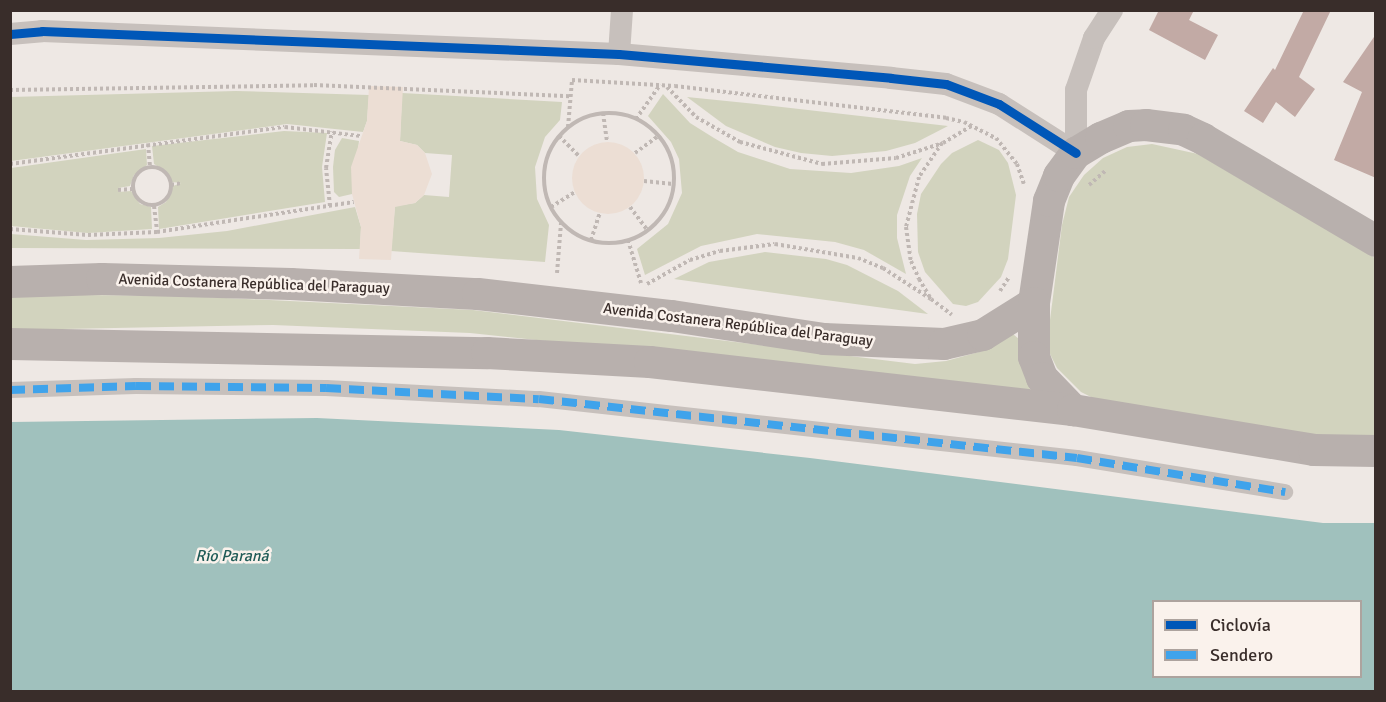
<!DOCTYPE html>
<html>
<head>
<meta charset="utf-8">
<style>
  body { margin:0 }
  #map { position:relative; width:1386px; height:702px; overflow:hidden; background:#eee8e4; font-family:Signika,sans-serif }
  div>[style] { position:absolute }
  .green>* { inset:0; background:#d2d3be }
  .plaza>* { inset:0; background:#ecded4 }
  .round { border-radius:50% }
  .water>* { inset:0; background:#a0c1bd }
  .building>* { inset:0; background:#c2aaa5 }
  .path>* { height:4px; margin-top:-2px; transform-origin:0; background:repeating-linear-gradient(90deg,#c0b8b4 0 3px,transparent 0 6px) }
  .path>.ring { margin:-2px; padding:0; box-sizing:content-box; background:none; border:4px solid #c0b8b4; border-radius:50% }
  .pedestrian>* { height:16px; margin:-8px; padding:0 8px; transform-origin:8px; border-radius:8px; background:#c7c0bc }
  .minor>* { height:22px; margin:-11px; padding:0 11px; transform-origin:11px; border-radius:11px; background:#c7c0bc }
  .secondary>* { height:32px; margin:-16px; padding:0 16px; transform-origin:16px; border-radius:16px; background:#b8b0ad }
  .quiet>* { height:8px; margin-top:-4px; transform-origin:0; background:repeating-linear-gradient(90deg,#3fa3eb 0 15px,transparent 0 23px) }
  .cycleway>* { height:9px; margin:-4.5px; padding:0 4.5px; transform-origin:4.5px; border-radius:4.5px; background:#0057b8 }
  span { translate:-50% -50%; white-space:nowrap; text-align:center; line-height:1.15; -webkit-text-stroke:5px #faf2ec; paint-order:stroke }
  .street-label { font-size:15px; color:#392d2a }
  .water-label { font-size:16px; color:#1f5b57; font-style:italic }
  .frame { position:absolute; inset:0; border:12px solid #392d2a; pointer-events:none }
  .legend { position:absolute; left:1152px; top:600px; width:210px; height:78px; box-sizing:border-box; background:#faf2ec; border:2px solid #ada39e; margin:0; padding:8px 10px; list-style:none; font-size:18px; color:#392d2a }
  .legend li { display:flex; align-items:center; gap:12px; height:30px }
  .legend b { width:30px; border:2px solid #ada39e }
</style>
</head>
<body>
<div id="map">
  <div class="green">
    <i style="clip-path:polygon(236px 91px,369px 95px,367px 121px,363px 132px,287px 124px,11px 161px,10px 97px)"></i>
    <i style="clip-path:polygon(402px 93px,562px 102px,560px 120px,545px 137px,535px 167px,537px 199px,549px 225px,545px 262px,391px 251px,395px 206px,415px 203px,424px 195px,449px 197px,452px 155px,425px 153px,417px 145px,400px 141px)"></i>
    <i style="clip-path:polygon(663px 94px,690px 123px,714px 138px,738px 152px,790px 169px,851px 173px,899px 166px,922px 158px,910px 176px,897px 215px,897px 238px,906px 274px,864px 250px,835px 242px,757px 234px,701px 246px,645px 275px,637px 249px,668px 224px,682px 193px,679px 159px,671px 142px,648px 116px)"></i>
    <i style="clip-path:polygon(687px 97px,756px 104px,948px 126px,915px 143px,886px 151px,832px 156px,801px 153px,775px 147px,726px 126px)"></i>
    <i style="clip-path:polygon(284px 131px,327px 133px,322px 167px,325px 202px,159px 229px,158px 207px,166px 202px,173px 186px,181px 183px,172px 182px,167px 172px,154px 164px,152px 146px)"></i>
    <i style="clip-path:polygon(342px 138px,359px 141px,352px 194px,339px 197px,334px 192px,333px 167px,335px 150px)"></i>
    <i style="clip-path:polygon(978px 140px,999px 150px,1008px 163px,1016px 195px,1008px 259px,1001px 277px,978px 302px,966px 306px,953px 304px,925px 272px,918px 252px,917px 214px,921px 194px,941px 164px,952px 153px)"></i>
    <i style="clip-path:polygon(1152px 144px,1198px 154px,1375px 258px,1375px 440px,1349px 443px,1097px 400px,1081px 392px,1057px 368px,1050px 354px,1048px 336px,1062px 225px,1069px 197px,1084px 175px,1103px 158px,1127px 147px)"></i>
    <i style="clip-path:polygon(146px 149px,147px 165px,134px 175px,130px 186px,118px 188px,118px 192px,131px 191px,140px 204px,151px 207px,152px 229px,88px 233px,11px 226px,11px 168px)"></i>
    <i style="clip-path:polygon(355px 207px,361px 227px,360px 249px,11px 248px,11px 234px,86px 240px,159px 238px,227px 231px)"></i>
    <i style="clip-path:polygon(765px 252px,826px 259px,847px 265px,898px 291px,928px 314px,674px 279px,709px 262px)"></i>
    <i style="clip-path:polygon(81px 295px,185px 296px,473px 310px,915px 364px,946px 361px,979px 352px,1013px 334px,1019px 339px,1030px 389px,1026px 392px,470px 333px,273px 325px,11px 330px,10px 297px)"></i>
  </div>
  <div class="plaza">
    <i style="clip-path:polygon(369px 86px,403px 87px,400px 141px,417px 145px,425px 153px,432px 174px,424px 195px,415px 203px,395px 207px,391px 260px,359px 259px,361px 227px,352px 194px,351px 167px,367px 121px)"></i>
    <i class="round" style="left:572px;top:142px;width:72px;height:72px"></i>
  </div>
  <div class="water">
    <i style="clip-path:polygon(evenodd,317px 418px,559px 430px,810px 458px,1323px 523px,1375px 523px,1375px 691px,11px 691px,11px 422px,317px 418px,1154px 602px,1360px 602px,1360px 676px,1154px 676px,1154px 602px)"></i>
  </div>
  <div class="building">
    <i style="clip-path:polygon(1159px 10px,1194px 10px,1189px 20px,1218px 35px,1205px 60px,1149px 30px)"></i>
    <i style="clip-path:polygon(1304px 10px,1331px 10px,1299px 77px,1315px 89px,1295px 117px,1276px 102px,1263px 123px,1244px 111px,1273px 68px,1275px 70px)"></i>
    <i style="clip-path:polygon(1376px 34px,1376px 178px,1334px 160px,1362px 92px,1343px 82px)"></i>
  </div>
  <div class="path">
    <i style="left:667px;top:87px;width:42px;rotate:46deg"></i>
    <i style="left:696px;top:117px;width:51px;rotate:29.6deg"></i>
    <i style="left:740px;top:142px;width:85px;rotate:15deg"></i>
    <i style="left:822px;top:164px;width:74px;rotate:-4.6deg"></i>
    <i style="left:896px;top:158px;width:49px;rotate:-17.7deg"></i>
    <i style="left:943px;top:143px;width:35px;rotate:-31deg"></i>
    <i style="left:10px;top:90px;width:304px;rotate:-0.9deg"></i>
    <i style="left:314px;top:85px;width:256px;rotate:2.5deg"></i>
    <i style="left:603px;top:113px;width:28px;rotate:82deg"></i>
    <i class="ring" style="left:544px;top:113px;width:126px;height:126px"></i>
    <i style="left:636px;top:119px;width:42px;rotate:-54.8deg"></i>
    <i style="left:568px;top:127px;width:47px;rotate:-85.1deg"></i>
    <i style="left:572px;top:80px;width:103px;rotate:3.3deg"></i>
    <i style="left:675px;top:86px;width:273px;rotate:6.7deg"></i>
    <i style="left:946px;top:118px;width:18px;rotate:13deg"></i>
    <i style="left:964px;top:122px;width:36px;rotate:27deg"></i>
    <i style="left:996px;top:138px;width:33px;rotate:51deg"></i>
    <i style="left:1017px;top:164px;width:21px;rotate:71deg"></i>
    <i style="left:559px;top:136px;width:28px;rotate:45deg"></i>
    <i style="left:942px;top:143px;width:41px;rotate:124.1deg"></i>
    <i style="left:919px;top:177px;width:52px;rotate:104.6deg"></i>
    <i style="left:906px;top:227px;width:34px;rotate:82deg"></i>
    <i style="left:911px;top:261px;width:20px;rotate:66deg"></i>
    <i style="left:919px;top:279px;width:23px;rotate:59deg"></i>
    <i style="left:931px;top:299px;width:26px;rotate:37deg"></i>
    <i style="left:148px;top:144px;width:23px;rotate:85deg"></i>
    <i style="left:635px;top:153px;width:29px;rotate:-36deg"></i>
    <i style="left:10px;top:164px;width:277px;rotate:-7.7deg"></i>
    <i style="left:285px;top:127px;width:77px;rotate:6.8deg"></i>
    <i class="ring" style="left:133px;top:167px;width:34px;height:34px"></i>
    <i style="left:644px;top:181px;width:29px;rotate:6deg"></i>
    <i style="left:171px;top:185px;width:10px;rotate:-11deg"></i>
    <i style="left:1089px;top:185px;width:23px;rotate:-41deg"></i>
    <i style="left:118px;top:190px;width:14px;rotate:-4deg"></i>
    <i style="left:154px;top:206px;width:26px;rotate:83deg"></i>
    <i style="left:330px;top:206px;width:38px;rotate:-96deg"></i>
    <i style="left:326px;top:168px;width:37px;rotate:-81deg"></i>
    <i style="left:551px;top:207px;width:28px;rotate:-32deg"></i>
    <i style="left:630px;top:207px;width:30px;rotate:53deg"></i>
    <i style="left:10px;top:229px;width:78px;rotate:4.4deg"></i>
    <i style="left:88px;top:235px;width:69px;rotate:-2.5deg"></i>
    <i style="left:157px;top:232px;width:199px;rotate:-8.7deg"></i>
    <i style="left:591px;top:240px;width:28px;rotate:-72deg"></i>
    <i style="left:628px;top:240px;width:45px;rotate:73.2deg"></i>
    <i style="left:557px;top:273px;width:50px;rotate:-85.4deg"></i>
    <i style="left:647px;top:284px;width:49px;rotate:-29.2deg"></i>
    <i style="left:690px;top:260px;width:31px;rotate:-17deg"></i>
    <i style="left:720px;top:251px;width:55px;rotate:-7.3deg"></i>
    <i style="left:775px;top:244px;width:84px;rotate:9.6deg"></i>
    <i style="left:858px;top:258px;width:27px;rotate:22deg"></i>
    <i style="left:883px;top:268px;width:57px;rotate:32.9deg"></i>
    <i style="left:1000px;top:291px;width:17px;rotate:-57deg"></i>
  </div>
  <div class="pedestrian">
    <i style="left:10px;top:390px;width:126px;rotate:-1.8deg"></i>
    <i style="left:136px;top:386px;width:190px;rotate:0.6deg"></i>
    <i style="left:326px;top:388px;width:213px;rotate:3deg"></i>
    <i style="left:539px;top:399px;width:541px;rotate:6.26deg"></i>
    <i style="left:1077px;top:458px;width:211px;rotate:9.3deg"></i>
  </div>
  <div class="minor">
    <i style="left:10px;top:34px;width:32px;rotate:-5deg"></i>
    <i style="left:42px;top:31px;width:577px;rotate:2.28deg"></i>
    <i style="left:619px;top:54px;width:273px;rotate:5deg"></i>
    <i style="left:891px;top:78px;width:55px;rotate:6.2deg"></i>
    <i style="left:946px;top:84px;width:57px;rotate:20.7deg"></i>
    <i style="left:999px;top:104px;width:91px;rotate:32.5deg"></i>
    <i style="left:619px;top:54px;width:44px;rotate:-86.1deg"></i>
    <i style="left:1076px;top:153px;width:63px;rotate:-90deg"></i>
    <i style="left:1076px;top:90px;width:55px;rotate:-70.9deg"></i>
    <i style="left:1094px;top:38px;width:33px;rotate:-57deg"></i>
  </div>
  <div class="secondary">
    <i style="left:10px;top:282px;width:92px;rotate:-1.9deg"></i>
    <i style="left:102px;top:279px;width:189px;rotate:1.5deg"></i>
    <i style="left:291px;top:284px;width:187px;rotate:3.1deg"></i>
    <i style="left:478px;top:294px;width:195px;rotate:6.5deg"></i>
    <i style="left:672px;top:316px;width:154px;rotate:8.6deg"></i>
    <i style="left:824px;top:339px;width:120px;rotate:2.4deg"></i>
    <i style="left:944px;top:344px;width:40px;rotate:-13deg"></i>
    <i style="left:983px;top:335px;width:60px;rotate:-32.1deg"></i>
    <i style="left:1034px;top:303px;width:103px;rotate:-81.6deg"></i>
    <i style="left:1049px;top:201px;width:27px;rotate:-68deg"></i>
    <i style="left:1059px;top:176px;width:29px;rotate:-54deg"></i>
    <i style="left:1076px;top:153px;width:29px;rotate:-31deg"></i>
    <i style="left:1101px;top:138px;width:30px;rotate:-23deg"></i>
    <i style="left:1129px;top:126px;width:17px;rotate:-3deg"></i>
    <i style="left:1146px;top:125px;width:38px;rotate:7deg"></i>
    <i style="left:1184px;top:130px;width:21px;rotate:25deg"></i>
    <i style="left:1203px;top:139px;width:201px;rotate:30.5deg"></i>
    <i style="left:1034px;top:303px;width:54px;rotate:90deg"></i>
    <i style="left:1034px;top:357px;width:22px;rotate:69deg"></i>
    <i style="left:1042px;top:378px;width:45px;rotate:45.9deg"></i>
    <i style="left:10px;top:344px;width:477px;rotate:1.1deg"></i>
    <i style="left:487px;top:353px;width:163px;rotate:3.2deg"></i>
    <i style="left:650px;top:362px;width:426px;rotate:6.5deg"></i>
    <i style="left:1073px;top:410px;width:244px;rotate:9.4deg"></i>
    <i style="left:1314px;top:450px;width:62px;rotate:0.9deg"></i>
  </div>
  <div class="quiet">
    <i style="left:10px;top:390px;width:126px;rotate:-1.8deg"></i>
    <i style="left:136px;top:386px;width:190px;rotate:0.6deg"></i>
    <i style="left:326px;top:388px;width:213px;rotate:3deg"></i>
    <i style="left:539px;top:399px;width:541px;rotate:6.26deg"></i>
    <i style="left:1077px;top:458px;width:211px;rotate:9.3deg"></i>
  </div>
  <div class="cycleway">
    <i style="left:10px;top:34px;width:32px;rotate:-5deg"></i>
    <i style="left:42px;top:31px;width:577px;rotate:2.28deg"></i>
    <i style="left:619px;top:54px;width:273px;rotate:5deg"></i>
    <i style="left:891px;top:78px;width:55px;rotate:6.2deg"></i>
    <i style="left:946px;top:84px;width:57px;rotate:20.7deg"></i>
    <i style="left:999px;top:104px;width:91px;rotate:32.5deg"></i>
  </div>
  <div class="street-label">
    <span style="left:254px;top:284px;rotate:2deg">Avenida Costanera República del Paraguay</span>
    <span style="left:738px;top:325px;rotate:7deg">Avenida Costanera República del Paraguay</span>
  </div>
  <div class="water-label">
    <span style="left:232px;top:556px">Río Paraná</span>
  </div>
  <div class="frame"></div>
  <ul class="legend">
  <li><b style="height:8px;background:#0057b8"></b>Ciclovía</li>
  <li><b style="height:8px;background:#3fa3eb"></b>Sendero</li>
  </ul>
</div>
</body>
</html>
